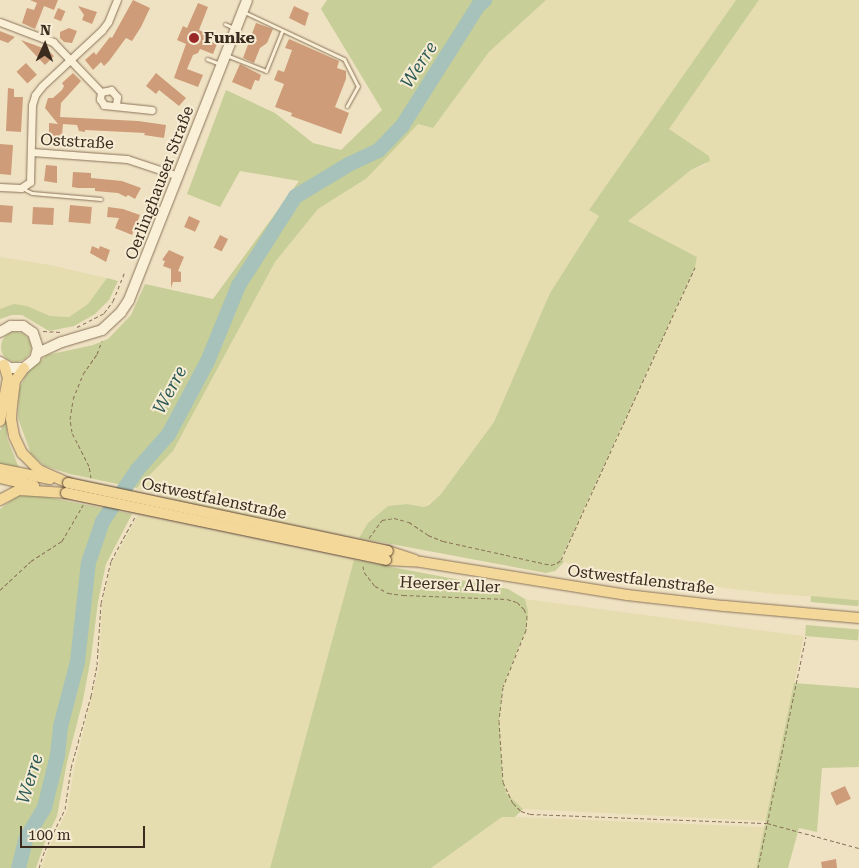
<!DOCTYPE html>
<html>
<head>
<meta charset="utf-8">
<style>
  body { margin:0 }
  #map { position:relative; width:859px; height:868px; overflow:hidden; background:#efe2c3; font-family:"Roboto Serif",serif }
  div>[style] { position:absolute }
  .farmland>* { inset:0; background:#e5ddb0 }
  .green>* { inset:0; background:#c7ce97; transform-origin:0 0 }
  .round { border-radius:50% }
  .river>* { height:15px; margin:-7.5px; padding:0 7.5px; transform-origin:7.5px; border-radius:7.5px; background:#a6c2ba }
  .building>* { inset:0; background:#ce9c78; transform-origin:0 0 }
  .path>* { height:1px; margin-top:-0.5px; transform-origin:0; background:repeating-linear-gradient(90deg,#8a7359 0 4px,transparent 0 6.5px) }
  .roads { filter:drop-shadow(0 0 1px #8a7359) drop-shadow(0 0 1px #8a7359) }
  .lane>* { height:3px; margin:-1.5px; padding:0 1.5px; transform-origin:1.5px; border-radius:1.5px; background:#faefd7 }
  .street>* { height:7px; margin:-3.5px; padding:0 3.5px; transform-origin:3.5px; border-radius:3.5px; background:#faefd7 }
  .secondary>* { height:10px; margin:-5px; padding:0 5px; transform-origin:5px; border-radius:5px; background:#faefd7 }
  .primary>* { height:10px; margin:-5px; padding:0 5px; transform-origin:5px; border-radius:5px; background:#f3d89a }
  .bridges { filter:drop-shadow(0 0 1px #58412e) drop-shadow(0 0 1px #58412e) }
  .primary-bridge>* { height:10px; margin:-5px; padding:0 5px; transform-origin:5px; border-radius:5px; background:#f3d89a }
  .dots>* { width:14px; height:14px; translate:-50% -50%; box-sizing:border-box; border:2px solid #f6ecd3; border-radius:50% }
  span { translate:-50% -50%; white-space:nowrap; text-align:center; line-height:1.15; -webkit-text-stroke:4px #f6ecd3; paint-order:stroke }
  .poi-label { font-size:16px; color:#3a2b1e; font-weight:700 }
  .left { translate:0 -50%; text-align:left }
  .street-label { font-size:16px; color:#3a2b1e }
  .water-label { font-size:18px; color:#2d5a57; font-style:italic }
  .north { position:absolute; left:20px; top:20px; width:50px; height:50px; -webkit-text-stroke:4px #f6ecd3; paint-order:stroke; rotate:2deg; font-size:14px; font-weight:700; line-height:20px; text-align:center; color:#3a2b1e }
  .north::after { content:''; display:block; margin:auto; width:18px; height:22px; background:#3a2b1e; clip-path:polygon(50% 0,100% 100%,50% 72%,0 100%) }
  .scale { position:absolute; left:20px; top:826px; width:125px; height:22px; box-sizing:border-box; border:2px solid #3a2b1e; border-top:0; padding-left:6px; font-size:15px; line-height:18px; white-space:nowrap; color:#3a2b1e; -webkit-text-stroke:4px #f6ecd3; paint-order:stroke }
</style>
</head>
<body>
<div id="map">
  <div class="farmland">
    <i style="clip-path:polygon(546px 0,736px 0,589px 210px,599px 216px,550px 293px,494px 422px,441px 494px,425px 507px,407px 504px,388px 506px,368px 523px,359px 538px,208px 507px,136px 489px,173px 451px,275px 262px,318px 209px,367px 178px,418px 123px,433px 128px,489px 52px)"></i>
    <i style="clip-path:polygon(759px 0,859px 0,859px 600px,775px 594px,581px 570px,561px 560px,695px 267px,697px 257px,628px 221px,691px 170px,705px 165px,709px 156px,669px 129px)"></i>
    <i style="clip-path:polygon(0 257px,50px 265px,107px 278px,88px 304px,69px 317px,50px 316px,27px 306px,0 309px)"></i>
    <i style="clip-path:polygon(138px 515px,354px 560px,270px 868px,41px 868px,47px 851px,67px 811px,74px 769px,99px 667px,102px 603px,112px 562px)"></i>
    <i style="clip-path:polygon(525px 599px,804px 636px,766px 821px,523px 809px,507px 794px,503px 782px,499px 721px,503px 687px,521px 645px,528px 611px)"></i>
    <i style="clip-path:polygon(502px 817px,515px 817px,765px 827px,756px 868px,431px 868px)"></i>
  </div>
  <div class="green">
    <i style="clip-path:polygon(327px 0,546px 0,489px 52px,433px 128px,418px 124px,367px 178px,318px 209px,275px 262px,173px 451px,137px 488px,70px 474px,45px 466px,31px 454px,18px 418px,19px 389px,27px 373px,47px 355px,93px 345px,108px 339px,131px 315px,145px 284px,213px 299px,299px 181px,240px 171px,220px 207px,187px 194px,226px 90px,275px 113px,313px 143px,341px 150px,382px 110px,321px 9px)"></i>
    <i style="clip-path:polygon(736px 0,759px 0,669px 129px,709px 156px,710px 161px,691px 170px,628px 221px,697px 257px,695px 267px,561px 559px,564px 562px,555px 571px,546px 573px,359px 538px,368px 523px,388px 506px,407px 504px,424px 507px,429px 505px,441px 494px,494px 422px,550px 293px,599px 216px,589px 210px)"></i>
    <i style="clip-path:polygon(107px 278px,118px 281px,109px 300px,95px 314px,74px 326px,49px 331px,22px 315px,12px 315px,0 319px,0 309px,14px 304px,27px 306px,50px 316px,69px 317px,88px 304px)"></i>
    <i class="round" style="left:1px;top:332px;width:30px;height:30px"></i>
    <i style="clip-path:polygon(7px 415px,7px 438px,19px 468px,0 464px,0 431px)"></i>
    <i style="clip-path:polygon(31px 494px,132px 514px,106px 564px,98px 602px,91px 657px,83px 700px,67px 762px,57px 816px,46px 839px,36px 868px,0 868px,0 509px,16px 497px)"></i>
    <i style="clip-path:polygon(354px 560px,508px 589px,525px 599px,528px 611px,526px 630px,503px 687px,499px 721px,503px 782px,507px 794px,523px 809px,515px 817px,502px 817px,431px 868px,270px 868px)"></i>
    <i style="left:811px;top:596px;width:48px;height:6px;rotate:5deg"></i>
    <i style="left:806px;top:625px;width:53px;height:11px;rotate:5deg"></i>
    <i style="clip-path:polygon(794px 683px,859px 688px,859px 767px,822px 768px,817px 832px,799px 828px,788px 868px,756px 868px)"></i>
  </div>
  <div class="river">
    <i style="left:18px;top:868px;width:32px;rotate:-76deg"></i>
    <i style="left:26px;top:837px;width:35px;rotate:-59deg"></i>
    <i style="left:44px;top:807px;width:54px;rotate:-76deg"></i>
    <i style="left:57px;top:755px;width:29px;rotate:-84deg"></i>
    <i style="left:60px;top:726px;width:67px;rotate:-75.3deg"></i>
    <i style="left:77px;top:661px;width:100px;rotate:-83.7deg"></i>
    <i style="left:88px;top:562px;width:43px;rotate:-71.1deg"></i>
    <i style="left:102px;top:521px;width:63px;rotate:-56.1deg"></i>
    <i style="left:137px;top:469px;width:47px;rotate:-48.5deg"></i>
    <i style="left:168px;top:434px;width:83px;rotate:-61.9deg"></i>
    <i style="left:207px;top:361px;width:82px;rotate:-67.8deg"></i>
    <i style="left:238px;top:285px;width:106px;rotate:-57.4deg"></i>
    <i style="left:295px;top:196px;width:62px;rotate:-31.1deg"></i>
    <i style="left:348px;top:164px;width:33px;rotate:-25deg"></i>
    <i style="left:378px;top:150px;width:35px;rotate:-46deg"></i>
    <i style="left:402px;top:125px;width:142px;rotate:-57.7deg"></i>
    <i style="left:478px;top:5px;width:8px;rotate:-40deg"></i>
  </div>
  <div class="building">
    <i style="clip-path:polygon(30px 0,58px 0,54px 10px,44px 6px,35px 29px,22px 23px,27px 8px,34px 10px,37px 3px)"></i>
    <i style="clip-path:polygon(133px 0,150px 8px,141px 27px,132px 41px,126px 38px,109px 61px,104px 66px,101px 62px,93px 70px,85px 60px,94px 52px,96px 55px,110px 37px,112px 38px)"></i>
    <i style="clip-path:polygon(198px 3px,208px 7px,199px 30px,209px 35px,206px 40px,217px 44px,213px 54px,200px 49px,198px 53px,193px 55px,187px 69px,203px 75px,198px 87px,174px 78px,186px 44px,177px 40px,183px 26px,187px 28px)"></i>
    <i style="clip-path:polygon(78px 6px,97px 12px,92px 24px,82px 20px,84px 15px)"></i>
    <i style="clip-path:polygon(294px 6px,309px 13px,305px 26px,289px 18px)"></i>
    <i style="left:58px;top:8px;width:8px;height:11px;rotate:23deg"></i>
    <i style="clip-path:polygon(256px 23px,273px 29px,267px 43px,260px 48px,254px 63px,243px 58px)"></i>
    <i style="clip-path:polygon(69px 28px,77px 31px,72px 43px,64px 42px,60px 38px,60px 32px)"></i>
    <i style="clip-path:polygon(0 31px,15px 37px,8px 43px,0 40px)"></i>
    <i style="clip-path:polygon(289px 39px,339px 61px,337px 68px,346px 71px,346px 79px,335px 107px,349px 113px,341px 134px,291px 116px,292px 113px,275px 107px,284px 84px,274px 80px,278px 70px,284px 72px,292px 50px,285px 48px)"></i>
    <i style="clip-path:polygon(21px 40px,43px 48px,45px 47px,54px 56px,45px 65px)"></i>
    <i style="left:26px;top:63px;width:16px;height:13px;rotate:47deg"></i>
    <i style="clip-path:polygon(240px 64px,261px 75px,259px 81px,255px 80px,251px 90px,232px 82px)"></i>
    <i style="clip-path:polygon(73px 73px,81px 81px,61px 103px,60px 117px,138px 121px,166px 125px,164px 138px,144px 135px,145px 133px,85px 130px,85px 132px,79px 131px,77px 125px,63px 124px,62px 135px,54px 136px,49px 134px,49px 123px,58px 124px,45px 108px,48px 98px,53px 98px,62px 90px,64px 86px,62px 83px)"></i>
    <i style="clip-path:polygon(156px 73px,186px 98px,179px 106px,159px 90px,156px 94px,146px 86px)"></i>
    <i style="clip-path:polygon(8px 88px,14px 89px,14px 97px,23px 97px,21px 132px,6px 131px)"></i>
    <i style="clip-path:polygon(0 144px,13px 145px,11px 175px,0 174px)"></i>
    <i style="clip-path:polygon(46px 165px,57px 166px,57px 183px,44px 181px)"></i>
    <i style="clip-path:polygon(73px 172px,91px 173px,91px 178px,122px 181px,141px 188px,135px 199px,128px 195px,126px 197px,118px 193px,95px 191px,95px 188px,78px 188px,72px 187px)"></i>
    <i style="left:0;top:205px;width:13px;height:17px;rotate:4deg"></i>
    <i style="left:70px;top:205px;width:22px;height:17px;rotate:5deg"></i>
    <i style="left:33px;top:207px;width:21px;height:17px;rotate:3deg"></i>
    <i style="clip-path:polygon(108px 207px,123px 209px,140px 215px,132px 235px,115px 228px,119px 218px,107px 217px)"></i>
    <i style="left:189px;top:216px;width:12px;height:12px;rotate:24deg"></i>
    <i style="left:220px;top:235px;width:9px;height:14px;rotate:27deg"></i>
    <i style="clip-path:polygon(92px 246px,99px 249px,100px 246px,110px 250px,106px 262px,90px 253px)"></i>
    <i style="clip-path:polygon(169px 250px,184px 257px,178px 271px,181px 272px,181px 282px,173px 282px,171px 288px,171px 269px,163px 266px,165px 261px,162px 260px)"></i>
    <i style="left:845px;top:786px;width:14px;height:16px;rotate:65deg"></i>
    <i style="clip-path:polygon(836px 859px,837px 868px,822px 868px,821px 862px)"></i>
  </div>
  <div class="path">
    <i style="left:77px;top:327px;width:30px;rotate:-27deg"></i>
    <i style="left:104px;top:313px;width:15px;rotate:-53deg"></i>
    <i style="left:113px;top:301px;width:31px;rotate:-68deg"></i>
    <i style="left:43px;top:331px;width:19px;rotate:3deg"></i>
    <i style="left:91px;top:478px;width:12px;rotate:-99deg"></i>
    <i style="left:89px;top:466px;width:38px;rotate:-117deg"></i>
    <i style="left:72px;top:432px;width:13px;rotate:-99deg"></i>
    <i style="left:70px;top:419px;width:20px;rotate:-81deg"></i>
    <i style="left:73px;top:399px;width:27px;rotate:-68deg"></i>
    <i style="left:83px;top:374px;width:24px;rotate:-55deg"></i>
    <i style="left:97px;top:354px;width:14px;rotate:-69deg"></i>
    <i style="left:369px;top:538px;width:22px;rotate:-54deg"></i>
    <i style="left:382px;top:520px;width:12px;rotate:-9deg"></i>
    <i style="left:394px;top:518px;width:16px;rotate:15deg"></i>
    <i style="left:409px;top:522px;width:23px;rotate:34deg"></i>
    <i style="left:428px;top:535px;width:16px;rotate:22deg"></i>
    <i style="left:443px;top:541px;width:111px;rotate:12.5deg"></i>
    <i style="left:551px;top:565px;width:6px;rotate:-18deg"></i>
    <i style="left:557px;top:563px;width:5px;rotate:-37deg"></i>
    <i style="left:561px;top:560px;width:322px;rotate:-65.4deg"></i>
    <i style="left:363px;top:566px;width:6px;rotate:81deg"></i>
    <i style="left:364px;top:572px;width:18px;rotate:52deg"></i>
    <i style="left:375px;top:586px;width:15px;rotate:28deg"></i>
    <i style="left:388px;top:593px;width:15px;rotate:8deg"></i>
    <i style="left:403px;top:595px;width:104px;rotate:2.2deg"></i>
    <i style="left:507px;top:599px;width:10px;rotate:17deg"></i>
    <i style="left:517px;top:602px;width:10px;rotate:45deg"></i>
    <i style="left:524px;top:609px;width:8px;rotate:67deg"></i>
    <i style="left:527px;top:616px;width:14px;rotate:94deg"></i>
    <i style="left:526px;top:630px;width:61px;rotate:112deg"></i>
    <i style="left:503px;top:687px;width:34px;rotate:97deg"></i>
    <i style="left:499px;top:721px;width:61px;rotate:86.2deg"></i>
    <i style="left:503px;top:782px;width:23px;rotate:65deg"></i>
    <i style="left:513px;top:803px;width:11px;rotate:45deg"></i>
    <i style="left:521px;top:811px;width:9px;rotate:18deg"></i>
    <i style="left:530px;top:814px;width:237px;rotate:2.2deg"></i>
    <i style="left:767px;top:823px;width:95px;rotate:15.2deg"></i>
    <i style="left:0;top:590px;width:42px;rotate:-43.1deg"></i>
    <i style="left:31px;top:561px;width:37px;rotate:-33deg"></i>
    <i style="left:62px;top:541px;width:42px;rotate:-59.7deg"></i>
    <i style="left:39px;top:868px;width:19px;rotate:-72deg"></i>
    <i style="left:45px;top:850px;width:46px;rotate:-64deg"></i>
    <i style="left:65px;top:809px;width:41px;rotate:-81.7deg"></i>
    <i style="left:71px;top:768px;width:75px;rotate:-74.5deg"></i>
    <i style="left:91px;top:696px;width:32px;rotate:-79deg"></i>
    <i style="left:97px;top:665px;width:62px;rotate:-86.3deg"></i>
    <i style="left:101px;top:603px;width:43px;rotate:-76.6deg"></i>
    <i style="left:111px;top:561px;width:50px;rotate:-61.4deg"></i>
    <i style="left:758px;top:868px;width:236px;rotate:-78.3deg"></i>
  </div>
  <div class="roads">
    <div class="lane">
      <i style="left:244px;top:12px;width:110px;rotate:25.2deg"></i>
      <i style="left:344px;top:59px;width:30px;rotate:63deg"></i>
      <i style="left:358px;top:86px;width:23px;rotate:119deg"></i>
      <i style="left:225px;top:24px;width:10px;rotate:24deg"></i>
      <i style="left:226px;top:55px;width:43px;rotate:21.8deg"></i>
      <i style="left:266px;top:71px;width:43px;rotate:-68.2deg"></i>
      <i style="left:207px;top:59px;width:14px;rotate:21deg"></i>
      <i style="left:22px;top:188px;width:11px;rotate:27deg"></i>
      <i style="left:32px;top:193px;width:69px;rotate:5deg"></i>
    </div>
    <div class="street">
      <i style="left:0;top:22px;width:57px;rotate:20.7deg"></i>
      <i style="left:53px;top:42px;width:69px;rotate:46.2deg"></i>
      <i style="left:101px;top:92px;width:7px;rotate:98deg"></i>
      <i style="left:100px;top:99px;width:7px;rotate:56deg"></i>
      <i style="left:104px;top:105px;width:48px;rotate:5.9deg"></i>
      <i style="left:101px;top:92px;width:10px;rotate:-11deg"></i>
      <i style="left:111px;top:90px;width:9px;rotate:49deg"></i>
      <i style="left:117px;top:97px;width:8px;rotate:97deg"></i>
      <i style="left:32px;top:152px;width:95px;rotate:4.2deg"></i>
      <i style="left:127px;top:159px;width:54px;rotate:18.4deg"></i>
      <i style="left:0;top:187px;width:21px;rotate:3deg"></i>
      <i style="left:21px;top:188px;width:11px;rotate:-34deg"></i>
      <i style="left:30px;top:182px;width:77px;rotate:-88.5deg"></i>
      <i style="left:32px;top:105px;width:10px;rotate:-73deg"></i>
      <i style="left:35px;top:95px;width:11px;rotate:-52deg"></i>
      <i style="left:42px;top:86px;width:82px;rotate:-43deg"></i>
      <i style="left:102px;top:30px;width:10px;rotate:-53deg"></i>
      <i style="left:108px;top:22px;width:24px;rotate:-68deg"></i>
    </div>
    <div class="secondary">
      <i style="left:0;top:332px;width:13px;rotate:-29deg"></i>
      <i style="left:11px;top:326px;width:12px"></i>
      <i style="left:23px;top:326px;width:12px;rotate:35deg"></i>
      <i style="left:33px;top:333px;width:16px;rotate:72deg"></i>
      <i style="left:38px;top:348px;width:11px;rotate:105deg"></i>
      <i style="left:35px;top:359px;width:14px;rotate:141deg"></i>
      <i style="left:24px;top:368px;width:14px;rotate:180deg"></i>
      <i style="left:10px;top:368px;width:12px;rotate:-149deg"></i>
      <i style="left:38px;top:353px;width:26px;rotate:-25deg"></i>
      <i style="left:62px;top:342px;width:42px;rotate:-16.7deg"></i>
      <i style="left:102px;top:330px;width:26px;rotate:-43deg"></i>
      <i style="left:121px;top:312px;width:14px;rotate:-56deg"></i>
      <i style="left:129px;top:300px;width:322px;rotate:-68.5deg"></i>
    </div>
    <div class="primary">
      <i style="left:24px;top:368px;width:16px;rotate:125deg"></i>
      <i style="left:15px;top:381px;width:24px;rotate:97deg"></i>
      <i style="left:12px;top:405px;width:14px;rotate:94deg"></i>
      <i style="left:11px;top:419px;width:17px;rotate:80deg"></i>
      <i style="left:14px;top:436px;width:19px;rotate:65deg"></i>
      <i style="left:22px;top:453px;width:24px;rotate:45deg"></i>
      <i style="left:39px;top:470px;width:32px;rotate:24deg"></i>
      <i style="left:0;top:421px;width:44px;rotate:-79.5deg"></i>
      <i style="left:8px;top:378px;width:14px;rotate:-107deg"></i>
      <i style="left:0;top:469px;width:51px;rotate:11.3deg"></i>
      <i style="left:0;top:478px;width:35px;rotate:13deg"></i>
      <i style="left:0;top:500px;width:21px;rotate:-28deg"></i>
      <i style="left:19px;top:490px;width:47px;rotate:3.7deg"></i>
      <i style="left:388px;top:551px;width:28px;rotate:18deg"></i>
      <i style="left:386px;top:560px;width:35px;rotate:3deg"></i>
      <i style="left:421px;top:562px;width:209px;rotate:9.1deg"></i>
      <i style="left:627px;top:595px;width:98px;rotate:6.5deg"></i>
      <i style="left:724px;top:606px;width:136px;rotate:5.1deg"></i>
    </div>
  </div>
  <div class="bridges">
    <div class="primary-bridge">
      <i style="left:68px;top:483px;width:327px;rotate:12deg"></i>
      <i style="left:66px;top:493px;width:327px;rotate:11.8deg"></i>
    </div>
  </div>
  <div class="dots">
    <i style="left:194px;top:38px;background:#9b2828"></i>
  </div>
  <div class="poi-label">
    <span class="left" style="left:204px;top:38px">Funke</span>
  </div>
  <div class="street-label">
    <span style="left:77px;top:142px;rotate:3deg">Oststraße</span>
    <span style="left:160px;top:183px;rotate:-69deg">Oerlinghauser Straße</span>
    <span style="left:214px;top:499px;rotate:12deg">Ostwestfalenstraße</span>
    <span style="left:641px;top:580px;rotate:7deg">Ostwestfalenstraße</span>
    <span style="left:450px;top:585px;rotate:3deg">Heerser Aller</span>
  </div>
  <div class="water-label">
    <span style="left:419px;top:65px;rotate:-57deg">Werre</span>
    <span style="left:170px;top:390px;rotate:-62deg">Werre</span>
    <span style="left:30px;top:779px;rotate:-73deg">Werre</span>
  </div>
  <div class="north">N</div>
  <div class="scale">100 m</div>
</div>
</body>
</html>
